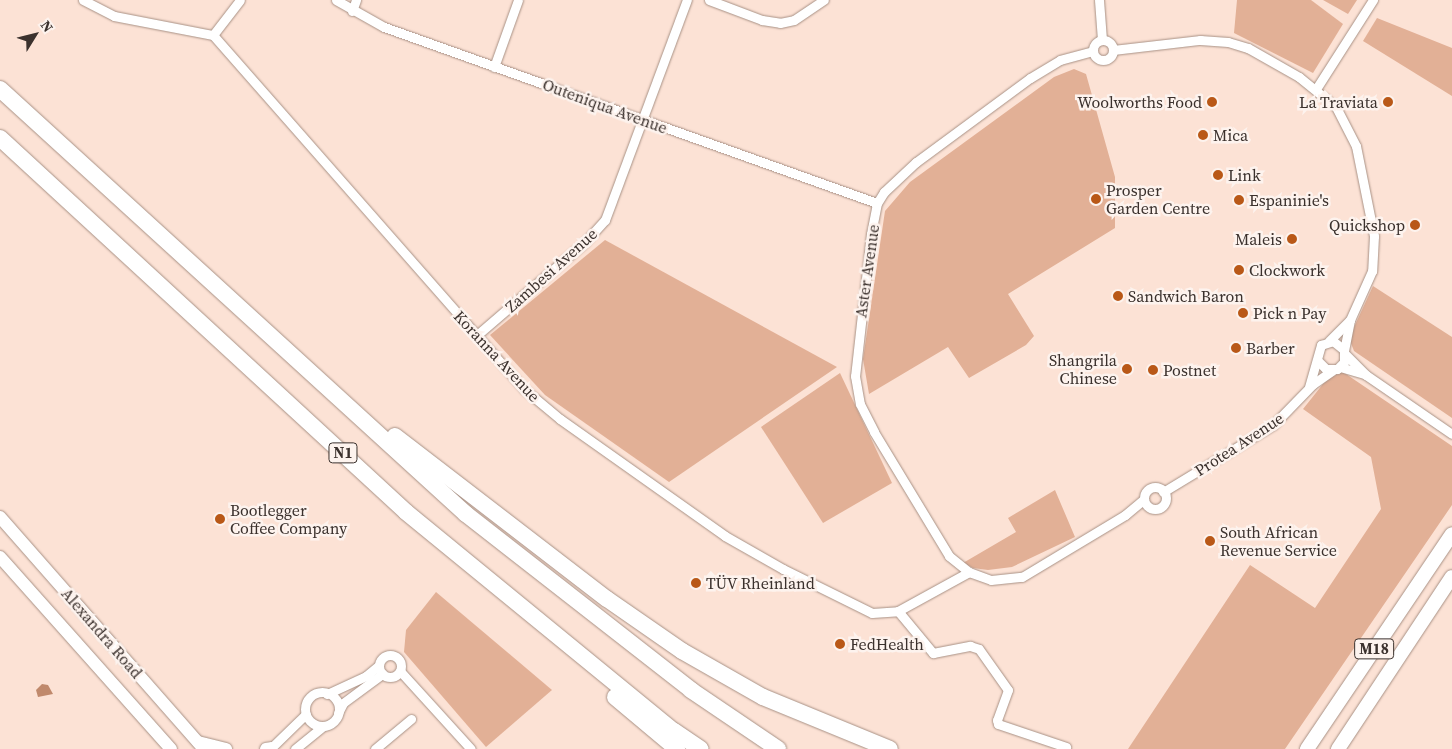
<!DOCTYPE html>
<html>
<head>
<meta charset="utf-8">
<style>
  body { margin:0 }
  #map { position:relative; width:1452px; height:749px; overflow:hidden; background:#fce2d5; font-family:"Source Serif 4",serif }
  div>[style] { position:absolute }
  .green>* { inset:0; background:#e2b096 }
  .water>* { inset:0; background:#c0896c }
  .roads { filter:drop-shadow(0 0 1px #a89185) drop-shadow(0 0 1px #a89185) }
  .minor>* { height:9px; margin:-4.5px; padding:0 4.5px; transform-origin:4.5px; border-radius:4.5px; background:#fff }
  .minor>.ring { margin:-4.5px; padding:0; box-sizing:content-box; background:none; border:9px solid #fff; border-radius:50% }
  .secondary>* { height:12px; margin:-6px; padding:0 6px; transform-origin:6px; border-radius:6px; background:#fff }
  .primary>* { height:14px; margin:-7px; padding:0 7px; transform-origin:7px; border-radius:7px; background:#fff }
  .motorway>* { height:16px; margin:-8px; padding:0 8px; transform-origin:8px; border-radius:8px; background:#fff }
  .dots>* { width:14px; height:14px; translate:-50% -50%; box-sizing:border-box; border:2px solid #fdf3ee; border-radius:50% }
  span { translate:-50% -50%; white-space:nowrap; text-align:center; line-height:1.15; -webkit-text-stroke:5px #fdf3ee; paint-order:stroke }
  .shield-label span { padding:1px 4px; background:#fdf3ee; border:1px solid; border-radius:4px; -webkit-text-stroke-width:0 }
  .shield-label { font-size:15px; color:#3b312d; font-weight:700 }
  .poi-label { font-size:16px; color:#3b312d }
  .right { translate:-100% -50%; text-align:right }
  .left { translate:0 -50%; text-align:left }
  .street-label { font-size:16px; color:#3b312d }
  .north { position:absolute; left:10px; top:10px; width:50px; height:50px; -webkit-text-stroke:4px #fdf3ee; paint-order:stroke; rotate:54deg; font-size:14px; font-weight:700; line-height:20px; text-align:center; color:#3b312d }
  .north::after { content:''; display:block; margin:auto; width:18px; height:22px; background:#3b312d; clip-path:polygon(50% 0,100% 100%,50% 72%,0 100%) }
</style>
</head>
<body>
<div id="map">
  <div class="green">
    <i style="clip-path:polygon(1237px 0,1311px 0,1343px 24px,1313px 73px,1234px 33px)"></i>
    <i style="clip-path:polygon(1323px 0,1357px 0,1348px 14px)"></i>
    <i style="clip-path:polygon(1377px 18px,1452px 48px,1452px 96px,1363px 41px)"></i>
    <i style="clip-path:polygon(1074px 69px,1086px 74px,1115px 177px,1115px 228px,1008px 294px,1034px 336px,1026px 345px,969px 378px,948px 347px,869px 394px,863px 359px,885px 211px,910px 182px,1054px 77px)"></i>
    <i style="clip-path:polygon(605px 240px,837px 367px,669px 482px,545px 395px,490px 335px)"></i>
    <i style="clip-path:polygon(1373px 286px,1452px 337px,1452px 418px,1354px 351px,1349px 338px)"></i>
    <i style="clip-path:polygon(1343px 372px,1452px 446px,1452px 505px,1285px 749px,1128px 749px,1250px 565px,1315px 608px,1381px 509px,1371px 457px,1303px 409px,1327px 379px)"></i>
    <i style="clip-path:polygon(840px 373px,892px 483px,823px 523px,761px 427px)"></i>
    <i style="clip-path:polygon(1055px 490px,1075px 537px,1012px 567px,988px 570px,973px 568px,963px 563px,1016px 532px,1008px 518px)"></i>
    <i style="clip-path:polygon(436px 592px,552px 690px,486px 747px,404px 652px,406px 630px)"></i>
  </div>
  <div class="water">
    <i style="clip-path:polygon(42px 684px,48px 685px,53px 694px,38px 697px,36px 690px)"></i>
  </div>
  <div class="roads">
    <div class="minor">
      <i style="left:83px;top:0;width:35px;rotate:27deg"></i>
      <i style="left:114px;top:16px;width:101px;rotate:10.9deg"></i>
      <i style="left:213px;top:35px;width:471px;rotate:48.7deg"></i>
      <i style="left:524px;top:389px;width:47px;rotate:39.8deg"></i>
      <i style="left:560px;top:419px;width:202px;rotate:35.3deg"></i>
      <i style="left:725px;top:536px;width:67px;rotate:29.6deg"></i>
      <i style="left:783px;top:569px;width:99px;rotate:26.3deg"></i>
      <i style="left:872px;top:613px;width:26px;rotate:-4deg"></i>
      <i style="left:898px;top:611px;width:81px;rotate:-28.8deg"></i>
      <i style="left:336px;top:0;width:55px;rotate:29.4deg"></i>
      <i style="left:384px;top:27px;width:523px;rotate:19.65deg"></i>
      <i style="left:709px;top:0;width:57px;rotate:20.7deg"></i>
      <i style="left:762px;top:20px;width:18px;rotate:9deg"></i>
      <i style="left:780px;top:23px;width:14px;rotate:-12deg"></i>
      <i style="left:794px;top:20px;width:36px;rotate:-34deg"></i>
      <i style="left:1099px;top:0;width:40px;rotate:85.7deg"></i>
      <i style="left:352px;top:11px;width:12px;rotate:-70deg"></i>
      <i style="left:213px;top:35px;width:44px;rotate:-52.4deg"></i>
      <i class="ring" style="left:1093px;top:40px;width:11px;height:11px"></i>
      <i style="left:1113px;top:50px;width:88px;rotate:-6.6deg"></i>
      <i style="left:1200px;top:40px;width:28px;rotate:4deg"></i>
      <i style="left:1228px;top:42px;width:21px;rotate:17deg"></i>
      <i style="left:1248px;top:48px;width:59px;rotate:29.6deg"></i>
      <i style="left:1299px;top:77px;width:48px;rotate:39deg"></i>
      <i style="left:1336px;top:107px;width:44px;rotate:62.9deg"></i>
      <i style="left:1356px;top:146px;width:92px;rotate:78.7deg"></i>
      <i style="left:1374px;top:236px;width:35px;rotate:93deg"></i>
      <i style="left:1372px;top:271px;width:54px;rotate:114.2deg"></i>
      <i style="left:1350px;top:320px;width:31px;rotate:101deg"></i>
      <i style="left:1093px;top:51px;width:34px;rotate:165deg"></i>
      <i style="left:1060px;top:60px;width:35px;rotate:149deg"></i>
      <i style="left:1030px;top:78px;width:142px;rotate:143.6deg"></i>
      <i style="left:916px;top:162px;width:44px;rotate:136.8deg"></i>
      <i style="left:884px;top:192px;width:13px;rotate:122deg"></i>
      <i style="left:877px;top:203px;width:32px;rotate:101deg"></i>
      <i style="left:871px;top:234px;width:143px;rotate:96.4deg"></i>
      <i style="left:855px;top:376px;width:28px;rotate:80deg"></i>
      <i style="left:860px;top:404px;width:31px;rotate:63deg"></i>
      <i style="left:874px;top:432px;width:145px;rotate:58.8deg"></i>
      <i style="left:949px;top:556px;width:26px;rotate:39deg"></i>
      <i style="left:969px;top:572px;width:23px;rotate:20deg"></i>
      <i style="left:991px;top:580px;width:31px;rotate:-6deg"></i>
      <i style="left:1022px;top:577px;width:120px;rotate:-31deg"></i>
      <i style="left:1125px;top:515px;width:25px;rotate:-40deg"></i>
      <i style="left:494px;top:67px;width:71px;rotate:-70.3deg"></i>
      <i style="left:1316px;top:89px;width:106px;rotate:-57.4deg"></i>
      <i style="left:477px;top:335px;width:143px;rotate:-40.7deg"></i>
      <i style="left:585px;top:242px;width:30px;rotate:-48deg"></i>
      <i style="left:605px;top:220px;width:235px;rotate:-69.6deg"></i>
      <i style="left:1329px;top:341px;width:30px;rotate:-45deg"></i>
      <i style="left:1345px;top:354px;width:30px;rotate:45deg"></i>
      <i style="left:1366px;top:375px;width:104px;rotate:34.5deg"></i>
      <i style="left:1340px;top:367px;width:25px;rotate:16deg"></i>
      <i style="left:1309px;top:387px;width:44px;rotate:-74.1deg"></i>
      <i style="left:1321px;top:345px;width:13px;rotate:-18deg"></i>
      <i style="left:1333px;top:341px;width:14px;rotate:39deg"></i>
      <i style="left:1344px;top:350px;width:12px;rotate:90deg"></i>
      <i style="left:1344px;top:362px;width:10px;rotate:135deg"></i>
      <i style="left:1337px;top:369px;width:11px;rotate:180deg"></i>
      <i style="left:1326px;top:369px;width:11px;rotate:-135deg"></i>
      <i class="ring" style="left:1144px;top:487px;width:13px;height:13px"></i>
      <i style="left:1163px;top:492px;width:129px;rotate:-31.3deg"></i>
      <i style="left:1273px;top:425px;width:57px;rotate:-45.7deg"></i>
      <i style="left:1313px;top:384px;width:24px;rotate:-35deg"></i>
      <i style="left:898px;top:611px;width:55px;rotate:50.2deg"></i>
      <i style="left:933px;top:653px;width:38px;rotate:-11deg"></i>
      <i style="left:970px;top:646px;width:9px;rotate:18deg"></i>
      <i style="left:979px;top:649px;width:50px;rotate:54.7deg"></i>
      <i style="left:1008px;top:690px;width:32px;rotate:110deg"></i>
      <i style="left:997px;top:720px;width:4px;rotate:76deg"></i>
      <i style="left:998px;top:724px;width:72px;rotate:18.7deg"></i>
      <i class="ring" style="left:379px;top:655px;width:13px;height:13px"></i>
      <i style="left:400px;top:671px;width:105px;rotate:47.7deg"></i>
      <i class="ring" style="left:305px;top:692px;width:25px;height:25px"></i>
      <i style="left:327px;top:694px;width:43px;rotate:-24.8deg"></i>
      <i style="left:366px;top:676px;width:17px;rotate:-40deg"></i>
      <i style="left:338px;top:713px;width:11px;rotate:-63deg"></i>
      <i style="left:343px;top:703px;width:49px;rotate:-36.6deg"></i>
      <i style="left:270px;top:749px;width:50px;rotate:-44.2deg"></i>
      <i style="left:295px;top:749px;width:36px;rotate:-39deg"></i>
      <i style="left:375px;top:749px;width:47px;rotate:-39.8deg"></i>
    </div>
    <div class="secondary">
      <i style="left:0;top:517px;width:309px;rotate:48.7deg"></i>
      <i style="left:0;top:557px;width:257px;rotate:48.3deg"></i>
      <i style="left:198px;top:742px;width:29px;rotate:14deg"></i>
      <i style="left:266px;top:749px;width:5px;rotate:-11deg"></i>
    </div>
    <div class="primary">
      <i style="left:1307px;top:749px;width:259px;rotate:-56deg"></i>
      <i style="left:1338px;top:749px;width:206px;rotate:-56.5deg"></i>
    </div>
    <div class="motorway">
      <i style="left:0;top:89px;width:631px;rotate:42.37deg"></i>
      <i style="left:466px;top:514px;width:286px;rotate:38deg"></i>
      <i style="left:691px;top:690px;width:105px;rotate:34.1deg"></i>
      <i style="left:0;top:138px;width:552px;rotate:42.65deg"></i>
      <i style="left:406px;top:512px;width:346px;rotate:39.3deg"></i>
      <i style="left:674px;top:731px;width:32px;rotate:34deg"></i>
      <i style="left:395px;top:436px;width:267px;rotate:37.6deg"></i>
      <i style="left:607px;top:599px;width:91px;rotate:34.7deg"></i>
      <i style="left:682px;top:651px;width:93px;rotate:29.6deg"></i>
      <i style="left:763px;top:697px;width:137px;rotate:22.3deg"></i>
      <i style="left:615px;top:697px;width:81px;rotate:40deg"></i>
    </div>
  </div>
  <div class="dots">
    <i style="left:1212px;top:102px;background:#b95817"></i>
    <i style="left:1388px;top:102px;background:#b95817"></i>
    <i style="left:1203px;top:135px;background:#b95817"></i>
    <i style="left:1218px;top:175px;background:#b95817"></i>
    <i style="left:1096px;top:199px;background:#b95817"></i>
    <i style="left:1239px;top:200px;background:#b95817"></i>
    <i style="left:1415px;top:225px;background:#b95817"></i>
    <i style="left:1292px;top:239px;background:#b95817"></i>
    <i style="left:1239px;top:270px;background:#b95817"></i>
    <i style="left:1118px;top:296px;background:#b95817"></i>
    <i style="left:1243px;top:313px;background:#b95817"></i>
    <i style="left:1236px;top:348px;background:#b95817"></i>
    <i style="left:1127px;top:369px;background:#b95817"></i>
    <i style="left:1153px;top:370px;background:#b95817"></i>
    <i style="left:220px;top:519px;background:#b95817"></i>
    <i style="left:1210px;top:541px;background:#b95817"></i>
    <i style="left:696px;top:583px;background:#b95817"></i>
    <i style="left:840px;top:644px;background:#b95817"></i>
  </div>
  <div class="shield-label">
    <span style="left:343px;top:453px">N1</span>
    <span style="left:1374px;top:649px">M18</span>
  </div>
  <div class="poi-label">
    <span class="right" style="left:1202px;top:102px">Woolworths Food</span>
    <span class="right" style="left:1378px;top:102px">La Traviata</span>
    <span class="left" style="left:1213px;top:135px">Mica</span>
    <span class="left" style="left:1228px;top:175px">Link</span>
    <span class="left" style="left:1106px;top:199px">Prosper<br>Garden Centre</span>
    <span class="left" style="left:1249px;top:200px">Espaninie's</span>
    <span class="right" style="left:1405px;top:225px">Quickshop</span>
    <span class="right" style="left:1282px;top:239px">Maleis</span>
    <span class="left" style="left:1249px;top:270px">Clockwork</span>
    <span class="left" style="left:1128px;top:296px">Sandwich Baron</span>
    <span class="left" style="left:1253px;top:313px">Pick n Pay</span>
    <span class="left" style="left:1246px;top:348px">Barber</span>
    <span class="right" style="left:1117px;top:369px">Shangrila<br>Chinese</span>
    <span class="left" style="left:1163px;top:370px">Postnet</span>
    <span class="left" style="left:230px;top:519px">Bootlegger<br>Coffee Company</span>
    <span class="left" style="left:1220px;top:541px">South African<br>Revenue Service</span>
    <span class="left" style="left:706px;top:583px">TÜV Rheinland</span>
    <span class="left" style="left:850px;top:644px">FedHealth</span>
  </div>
  <div class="street-label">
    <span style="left:605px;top:106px;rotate:20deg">Outeniqua Avenue</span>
    <span style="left:551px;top:270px;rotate:-42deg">Zambesi Avenue</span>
    <span style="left:867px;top:271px;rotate:-82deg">Aster Avenue</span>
    <span style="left:497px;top:356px;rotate:47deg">Koranna Avenue</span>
    <span style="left:1239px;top:444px;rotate:-33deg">Protea Avenue</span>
    <span style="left:102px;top:633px;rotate:49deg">Alexandra Road</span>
  </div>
  <div class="north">N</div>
</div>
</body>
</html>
